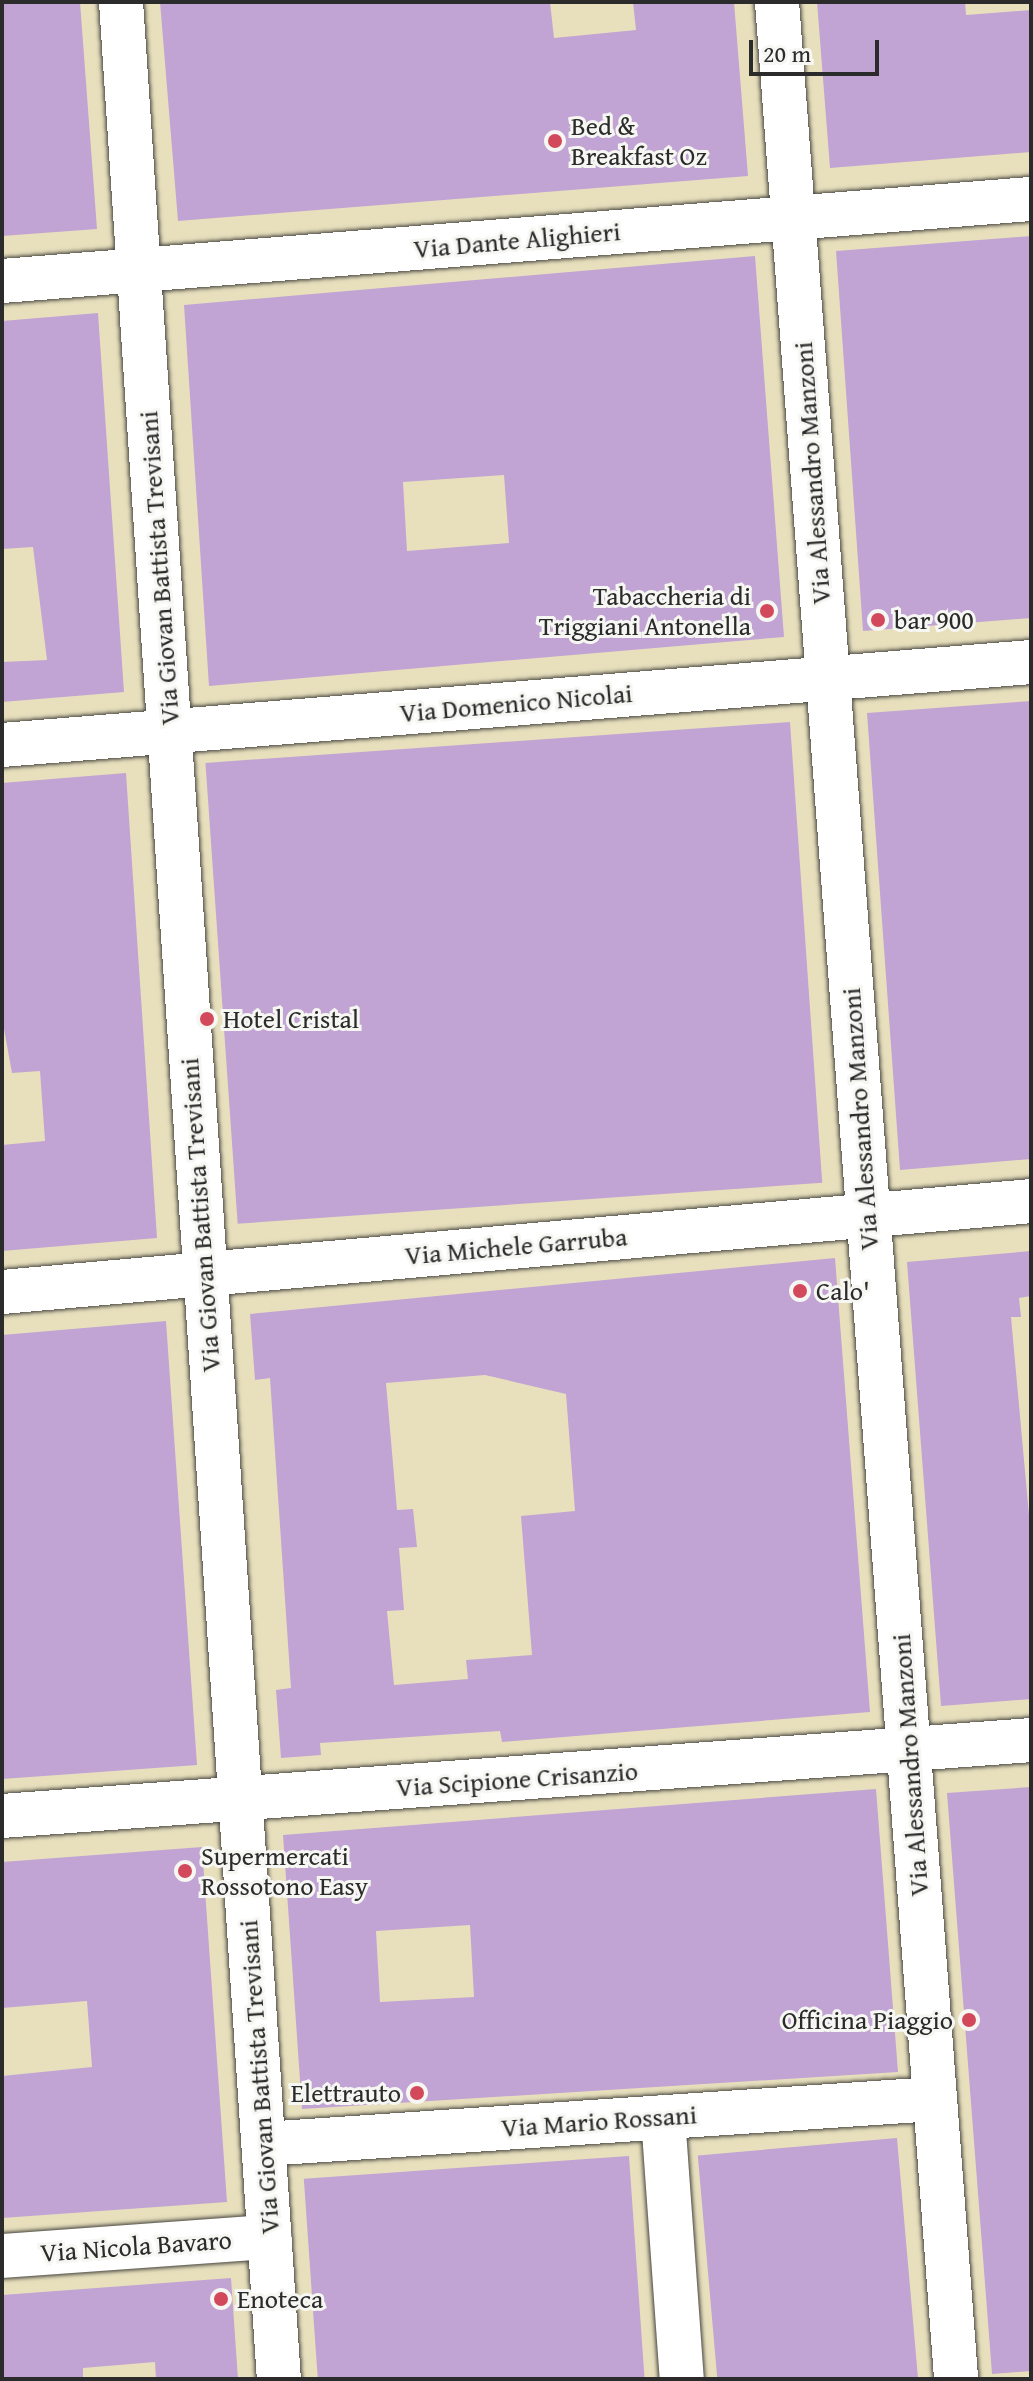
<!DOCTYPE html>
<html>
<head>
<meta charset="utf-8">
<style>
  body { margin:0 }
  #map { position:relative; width:1033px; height:2381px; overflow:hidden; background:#e8e0bd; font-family:"Gentium Book Plus",serif }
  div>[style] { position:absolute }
  .building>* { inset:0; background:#c1a4d3; transform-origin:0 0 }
  .roads { filter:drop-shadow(0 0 2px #474641) drop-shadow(0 0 2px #474641) }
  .street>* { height:44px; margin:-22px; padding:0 22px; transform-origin:22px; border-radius:22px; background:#fff }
  .secondary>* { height:44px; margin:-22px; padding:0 22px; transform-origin:22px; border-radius:22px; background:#fff }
  .dots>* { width:22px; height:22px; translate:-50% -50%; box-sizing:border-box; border:4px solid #f6f6f2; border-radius:50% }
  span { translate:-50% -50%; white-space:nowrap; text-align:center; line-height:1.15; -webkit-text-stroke:6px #f6f6f2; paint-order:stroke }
  .poi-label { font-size:26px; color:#2b2b2b }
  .left { translate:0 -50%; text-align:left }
  .right { translate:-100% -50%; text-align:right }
  .street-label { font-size:26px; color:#2b2b2b }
  .frame { position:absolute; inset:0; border:4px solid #2b2b2b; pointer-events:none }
  .scale { position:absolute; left:749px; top:40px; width:130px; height:36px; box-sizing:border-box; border:4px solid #2b2b2b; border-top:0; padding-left:10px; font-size:24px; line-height:28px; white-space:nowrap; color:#2b2b2b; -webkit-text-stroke:6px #f6f6f2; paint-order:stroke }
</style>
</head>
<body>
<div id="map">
  <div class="building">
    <i style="clip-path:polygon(2px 2px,80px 2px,97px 229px,2px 236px)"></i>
    <i style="clip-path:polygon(160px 2px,550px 2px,554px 38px,636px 30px,633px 2px,734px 2px,748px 176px,178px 221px)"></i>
    <i style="clip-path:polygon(817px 2px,965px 2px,966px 15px,1031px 10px,1031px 152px,830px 168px)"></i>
    <i style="clip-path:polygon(1031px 236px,1031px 618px,863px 631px,836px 251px)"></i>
    <i style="clip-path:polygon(evenodd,755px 256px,784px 637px,209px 686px,184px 305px,755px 256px,504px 475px,509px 543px,407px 551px,403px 482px,504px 475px)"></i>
    <i style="clip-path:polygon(98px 313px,124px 692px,2px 702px,2px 662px,47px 660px,33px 547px,2px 549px,2px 321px)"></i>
    <i style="clip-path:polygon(1031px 701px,1031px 1159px,900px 1170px,867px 713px)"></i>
    <i style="left:790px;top:722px;width:462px;height:586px;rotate:86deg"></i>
    <i style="clip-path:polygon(126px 773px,157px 1238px,2px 1251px,2px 1145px,45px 1141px,40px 1071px,12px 1073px,2px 1018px,2px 783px)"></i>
    <i style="clip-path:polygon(1031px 1251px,1031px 1296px,1019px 1298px,1021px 1317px,1011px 1317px,1031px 1537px,1031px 1699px,941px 1706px,907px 1262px)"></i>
    <i style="clip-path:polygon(evenodd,835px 1258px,870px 1712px,502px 1742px,500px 1731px,320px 1743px,321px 1755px,281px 1758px,276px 1690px,291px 1688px,270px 1378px,255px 1380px,250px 1314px,835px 1258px,485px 1375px,566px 1394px,575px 1511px,521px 1516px,532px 1655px,466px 1660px,468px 1679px,394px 1685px,387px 1611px,404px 1610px,399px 1548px,417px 1547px,413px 1509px,397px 1510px,386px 1383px,485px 1375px)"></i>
    <i style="clip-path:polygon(166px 1321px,197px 1765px,2px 1779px,2px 1335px)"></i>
    <i style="clip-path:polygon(1031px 1787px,1031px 2371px,992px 2374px,947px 1793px)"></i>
    <i style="clip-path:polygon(evenodd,876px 1789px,898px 2072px,302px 2109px,283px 1835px,876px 1789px,470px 1925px,474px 1997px,380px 2002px,376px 1931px,470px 1925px)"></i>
    <i style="clip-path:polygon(202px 1847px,227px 2202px,2px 2218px,2px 2076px,92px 2067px,87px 2001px,2px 2008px,2px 1862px)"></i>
    <i style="left:897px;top:2138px;width:242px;height:200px;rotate:85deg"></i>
    <i style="left:629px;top:2156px;width:224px;height:326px;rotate:86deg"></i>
    <i style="clip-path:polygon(231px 2278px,238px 2379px,156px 2379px,155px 2362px,83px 2368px,83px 2379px,2px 2379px,2px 2295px)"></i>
  </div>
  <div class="roads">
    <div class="street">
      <i style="left:121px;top:2px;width:2382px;rotate:86.2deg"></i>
      <i style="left:777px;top:2px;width:2384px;rotate:85.69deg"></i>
      <i style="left:2px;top:745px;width:1032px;rotate:-4.61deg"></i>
      <i style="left:2px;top:1292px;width:1033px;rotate:-5.05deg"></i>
      <i style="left:2px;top:1816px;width:1032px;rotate:-4.22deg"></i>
      <i style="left:663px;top:2117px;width:263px;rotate:85.9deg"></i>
      <i style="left:264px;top:2144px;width:672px;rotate:-3.84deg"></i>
      <i style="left:2px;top:2256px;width:268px;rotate:-4.1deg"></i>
    </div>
    <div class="secondary">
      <i style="left:2px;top:281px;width:1032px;rotate:-4.56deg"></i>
    </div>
  </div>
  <div class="dots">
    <i style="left:555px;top:141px;background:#d1495b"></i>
    <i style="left:767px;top:611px;background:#d1495b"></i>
    <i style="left:878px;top:620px;background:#d1495b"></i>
    <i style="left:207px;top:1019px;background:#d1495b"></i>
    <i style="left:800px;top:1291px;background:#d1495b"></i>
    <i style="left:185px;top:1871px;background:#d1495b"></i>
    <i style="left:969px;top:2020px;background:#d1495b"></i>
    <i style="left:417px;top:2093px;background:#d1495b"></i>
    <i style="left:221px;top:2299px;background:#d1495b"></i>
  </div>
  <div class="poi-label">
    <span class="left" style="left:571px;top:141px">Bed &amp;<br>Breakfast Oz</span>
    <span class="right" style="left:751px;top:611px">Tabaccheria di<br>Triggiani Antonella</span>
    <span class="left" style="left:894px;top:620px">bar 900</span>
    <span class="left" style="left:223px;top:1019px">Hotel Cristal</span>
    <span class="left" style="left:816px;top:1291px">Calo'</span>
    <span class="left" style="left:201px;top:1871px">Supermercati<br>Rossotono Easy</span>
    <span class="right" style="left:953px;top:2020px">Officina Piaggio</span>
    <span class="right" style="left:401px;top:2093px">Elettrauto</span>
    <span class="left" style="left:237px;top:2299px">Enoteca</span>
  </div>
  <div class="street-label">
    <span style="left:517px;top:240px;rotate:-5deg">Via Dante Alighieri</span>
    <span style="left:812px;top:473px;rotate:-94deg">Via Alessandro Manzoni</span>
    <span style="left:159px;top:568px;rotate:-94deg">Via Giovan Battista Trevisani</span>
    <span style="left:516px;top:703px;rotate:-5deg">Via Domenico Nicolai</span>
    <span style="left:860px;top:1119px;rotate:-94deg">Via Alessandro Manzoni</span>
    <span style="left:200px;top:1215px;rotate:-94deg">Via Giovan Battista Trevisani</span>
    <span style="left:516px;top:1246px;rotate:-5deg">Via Michele Garruba</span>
    <span style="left:910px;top:1765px;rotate:-94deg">Via Alessandro Manzoni</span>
    <span style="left:517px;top:1779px;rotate:-4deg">Via Scipione Crisanzio</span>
    <span style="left:259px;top:2077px;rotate:-94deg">Via Giovan Battista Trevisani</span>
    <span style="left:599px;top:2121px;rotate:-4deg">Via Mario Rossani</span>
    <span style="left:136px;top:2246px;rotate:-4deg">Via Nicola Bavaro</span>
  </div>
  <div class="frame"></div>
  <div class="scale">20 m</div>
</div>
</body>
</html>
